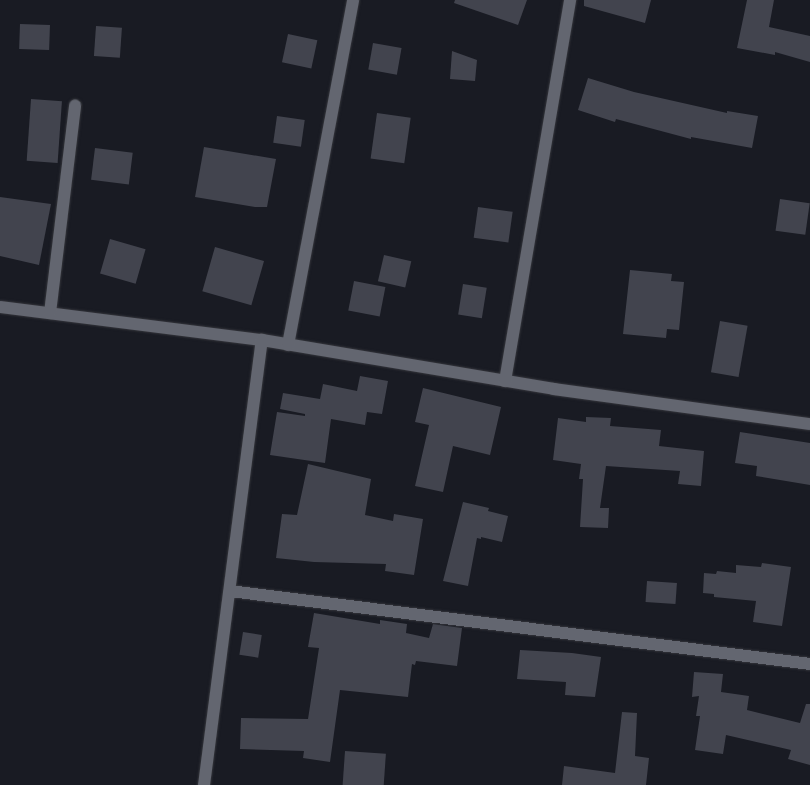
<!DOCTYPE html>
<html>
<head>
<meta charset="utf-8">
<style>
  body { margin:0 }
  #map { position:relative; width:810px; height:785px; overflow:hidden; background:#191b23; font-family:"Sofia Sans Condensed",sans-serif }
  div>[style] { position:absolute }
  .building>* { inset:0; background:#42444e; transform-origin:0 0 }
  .roads { filter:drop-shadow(0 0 1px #35363c) drop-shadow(0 0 1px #35363c) }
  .street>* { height:12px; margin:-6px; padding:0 6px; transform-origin:6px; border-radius:6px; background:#636670 }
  span { translate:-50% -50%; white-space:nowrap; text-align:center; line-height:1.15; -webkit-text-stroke:3px #050609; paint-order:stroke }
</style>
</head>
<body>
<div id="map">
  <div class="building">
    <i style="clip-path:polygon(455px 0,527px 0,518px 25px,454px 3px)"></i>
    <i style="clip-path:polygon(584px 0,651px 0,645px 23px,584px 6px)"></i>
    <i style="clip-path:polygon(747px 0,774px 0,769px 27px,810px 36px,810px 62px,775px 52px,775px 55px,737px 48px)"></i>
    <i style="left:20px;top:24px;width:30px;height:25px;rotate:2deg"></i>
    <i style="left:96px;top:26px;width:26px;height:30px;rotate:4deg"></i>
    <i style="left:288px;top:34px;width:30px;height:29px;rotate:12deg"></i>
    <i style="left:373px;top:43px;width:29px;height:27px;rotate:10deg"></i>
    <i style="clip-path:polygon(452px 51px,477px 60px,475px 81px,450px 79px)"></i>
    <i style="clip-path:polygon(588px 78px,634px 92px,727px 113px,727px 111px,758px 116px,752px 148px,691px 137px,691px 139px,616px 119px,615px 122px,578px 110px)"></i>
    <i style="left:31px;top:99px;width:31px;height:62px;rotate:4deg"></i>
    <i style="left:377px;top:113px;width:34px;height:46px;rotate:8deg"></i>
    <i style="left:277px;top:116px;width:28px;height:27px;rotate:8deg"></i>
    <i style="clip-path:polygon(204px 147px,276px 159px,267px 207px,255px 207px,195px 197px)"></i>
    <i style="left:95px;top:148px;width:38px;height:32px;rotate:7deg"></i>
    <i style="clip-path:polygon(0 197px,51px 204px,39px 265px,0 256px)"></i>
    <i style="left:780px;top:199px;width:30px;height:32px;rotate:8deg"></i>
    <i style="left:478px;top:207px;width:35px;height:31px;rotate:8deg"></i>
    <i style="left:110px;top:239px;width:37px;height:36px;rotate:16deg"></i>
    <i style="left:215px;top:247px;width:51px;height:46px;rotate:16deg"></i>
    <i style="left:384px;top:255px;width:28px;height:27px;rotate:13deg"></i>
    <i style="clip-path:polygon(630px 270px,672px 274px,671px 281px,684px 282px,679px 330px,667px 329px,666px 338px,623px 334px)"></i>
    <i style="left:354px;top:281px;width:32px;height:30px;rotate:11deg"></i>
    <i style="left:463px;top:284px;width:24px;height:31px;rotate:9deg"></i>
    <i style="left:720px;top:321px;width:28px;height:52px;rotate:10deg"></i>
    <i style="clip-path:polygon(360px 376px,388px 381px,382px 414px,367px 412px,365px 425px,331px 419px,325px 463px,270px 455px,277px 412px,305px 416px,305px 414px,280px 409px,283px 393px,320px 399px,323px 384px,357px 391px)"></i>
    <i style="clip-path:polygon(423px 388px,501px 407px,490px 455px,453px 446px,443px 492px,415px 486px,429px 425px,415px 422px)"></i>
    <i style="clip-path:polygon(586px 417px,611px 418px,610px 426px,661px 430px,659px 446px,704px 451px,701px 486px,678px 484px,680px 471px,606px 466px,600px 508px,609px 508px,608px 528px,580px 527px,583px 479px,579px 479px,581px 464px,553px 460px,558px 418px,586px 422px)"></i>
    <i style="clip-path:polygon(740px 432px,810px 443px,810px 485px,756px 476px,757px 466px,735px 463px)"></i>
    <i style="clip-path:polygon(308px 464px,371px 479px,365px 515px,393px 521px,394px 514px,423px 519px,414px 575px,385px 571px,386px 564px,314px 562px,276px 558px,282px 514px,297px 515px)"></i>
    <i style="clip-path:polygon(463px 502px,489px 508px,488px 511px,508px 516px,502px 542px,481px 537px,481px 539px,477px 538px,468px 586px,443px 581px)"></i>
    <i style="clip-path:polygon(762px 563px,791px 567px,782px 626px,753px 622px,756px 601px,714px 597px,714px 594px,703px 593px,704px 573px,716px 574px,717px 571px,736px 573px,736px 565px,761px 567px)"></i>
    <i style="left:647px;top:581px;width:30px;height:21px;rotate:4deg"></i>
    <i style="clip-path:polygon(314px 613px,380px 624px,380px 620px,407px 624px,406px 633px,429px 638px,433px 624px,462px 628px,457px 666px,416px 661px,415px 665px,412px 664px,408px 697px,340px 690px,330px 762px,303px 758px,304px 751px,240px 749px,241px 718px,308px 719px,319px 648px,308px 647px)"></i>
    <i style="left:243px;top:632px;width:19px;height:23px;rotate:9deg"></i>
    <i style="clip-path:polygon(520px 650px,572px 653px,601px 657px,595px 697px,565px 695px,566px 682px,517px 679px)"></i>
    <i style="clip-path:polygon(694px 672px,723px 674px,721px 692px,749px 696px,747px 710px,800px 723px,806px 704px,810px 704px,810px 765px,788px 759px,791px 750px,726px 735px,723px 754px,695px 750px,700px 716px,696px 716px,699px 696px,692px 697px)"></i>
    <i style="clip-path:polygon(622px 712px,637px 713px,635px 756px,649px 758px,646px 785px,562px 785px,564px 766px,615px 773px)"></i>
    <i style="left:345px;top:751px;width:41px;height:34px;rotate:4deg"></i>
  </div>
  <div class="roads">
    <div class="street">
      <i style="left:0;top:307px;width:264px;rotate:7.2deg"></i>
      <i style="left:262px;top:340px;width:296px;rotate:9.5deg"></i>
      <i style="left:554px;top:389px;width:258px;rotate:7.8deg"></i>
      <i style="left:50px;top:313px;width:209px;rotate:-83.1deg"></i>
      <i style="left:288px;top:345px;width:351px;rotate:-79.3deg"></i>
      <i style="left:505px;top:381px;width:387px;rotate:-80.3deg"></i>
      <i style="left:230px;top:591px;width:585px;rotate:7.17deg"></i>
      <i style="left:204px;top:785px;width:449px;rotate:-82.6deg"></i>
    </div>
  </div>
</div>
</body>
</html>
